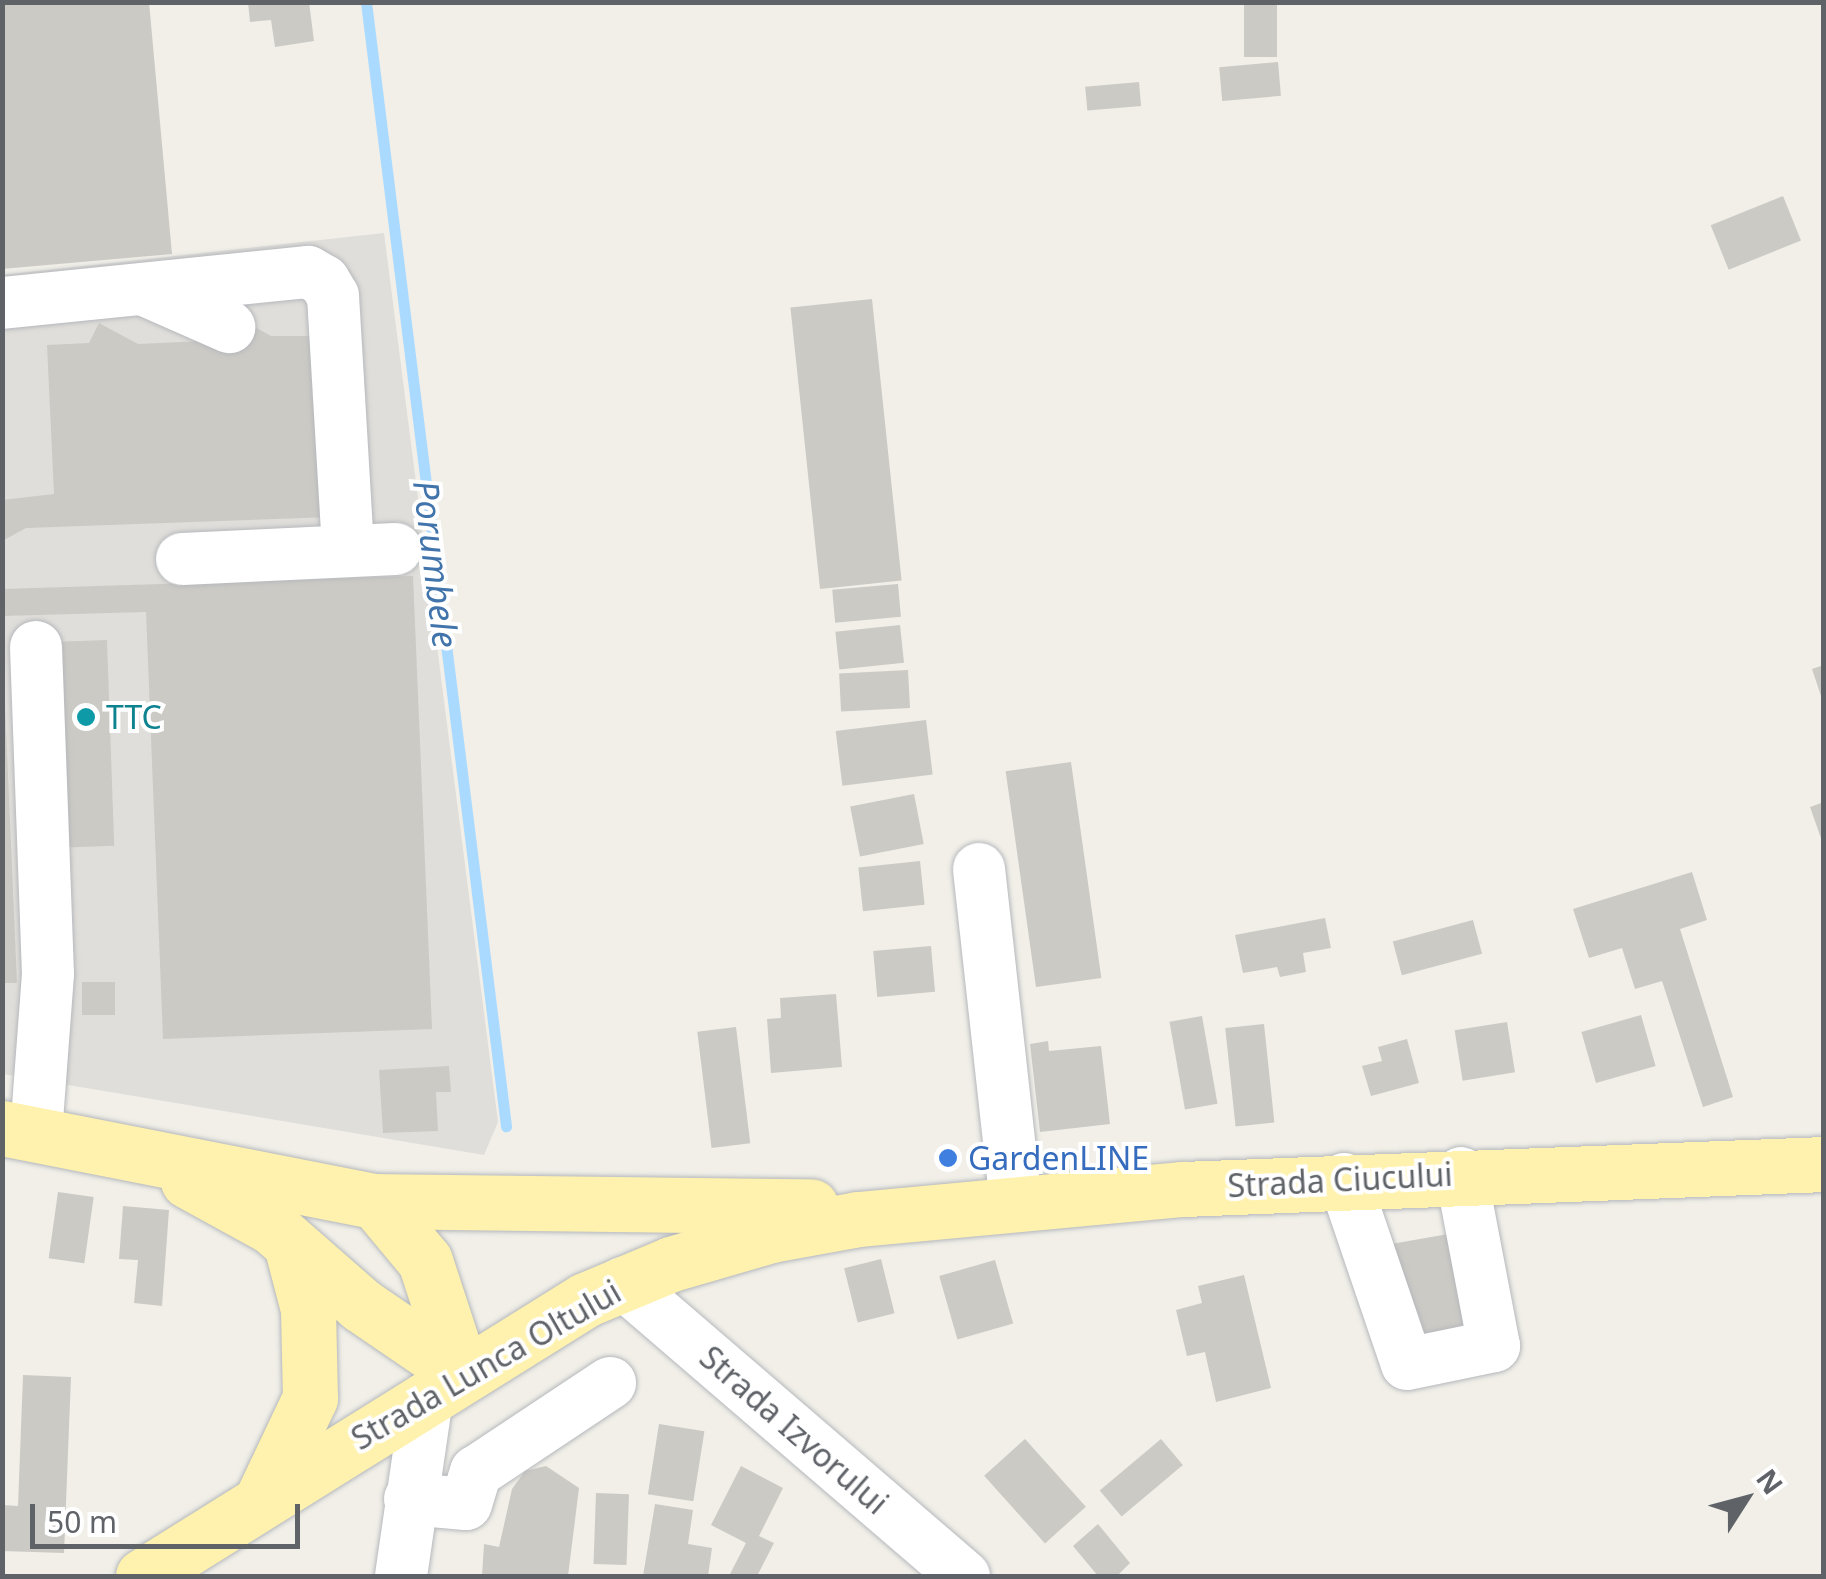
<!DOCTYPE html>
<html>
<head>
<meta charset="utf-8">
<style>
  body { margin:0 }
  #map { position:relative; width:1826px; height:1579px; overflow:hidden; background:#f1efe8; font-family:"Noto Sans",sans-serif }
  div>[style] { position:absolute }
  .industrial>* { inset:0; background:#e0deda }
  .stream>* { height:11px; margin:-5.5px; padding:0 5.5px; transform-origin:5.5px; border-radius:5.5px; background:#aadaff }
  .building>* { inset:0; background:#cccac5; transform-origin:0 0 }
  .roads { filter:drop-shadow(0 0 2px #b5b8bc) drop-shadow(0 0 2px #b5b8bc) }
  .minor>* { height:52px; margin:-26px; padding:0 26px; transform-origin:26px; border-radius:26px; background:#fff }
  .major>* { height:55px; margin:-27.5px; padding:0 27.5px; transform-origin:27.5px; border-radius:27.5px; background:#fff2af }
  .dots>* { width:28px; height:28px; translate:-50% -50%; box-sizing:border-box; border:5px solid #fff; border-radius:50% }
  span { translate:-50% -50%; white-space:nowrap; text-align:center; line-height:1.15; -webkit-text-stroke:8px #fff; paint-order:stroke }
  .culture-label { font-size:32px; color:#0d838f }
  .left { translate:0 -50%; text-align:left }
  .shop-label { font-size:32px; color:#366cbe }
  .street-label { font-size:32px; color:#5f6368 }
  .water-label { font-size:35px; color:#4174aa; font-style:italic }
  .frame { position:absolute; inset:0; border:5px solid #5f6368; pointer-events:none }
  .north { position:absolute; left:1696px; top:1449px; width:100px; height:100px; -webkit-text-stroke:8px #fff; paint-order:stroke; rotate:54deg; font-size:28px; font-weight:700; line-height:40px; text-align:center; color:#5f6368 }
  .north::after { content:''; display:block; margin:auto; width:35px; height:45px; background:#5f6368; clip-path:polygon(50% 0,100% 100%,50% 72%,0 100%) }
  .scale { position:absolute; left:30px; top:1504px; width:270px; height:45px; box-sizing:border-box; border:5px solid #5f6368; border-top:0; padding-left:12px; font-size:30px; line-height:35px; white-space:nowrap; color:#5f6368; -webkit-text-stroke:8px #fff; paint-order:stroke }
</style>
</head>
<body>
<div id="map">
  <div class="industrial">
    <i style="clip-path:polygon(384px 233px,498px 1122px,484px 1155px,3px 1074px,2px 275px)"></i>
  </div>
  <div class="stream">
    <i style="left:366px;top:2px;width:1133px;rotate:82.9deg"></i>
  </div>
  <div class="building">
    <i style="clip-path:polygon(2px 2px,149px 2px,172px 254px,2px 269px)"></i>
    <i style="clip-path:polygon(248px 2px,309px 2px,314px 41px,275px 47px,271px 20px,250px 22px)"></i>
    <i style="left:1244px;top:2px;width:33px;height:55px"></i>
    <i style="left:1278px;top:62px;width:34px;height:59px;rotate:85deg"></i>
    <i style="left:1139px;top:82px;width:24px;height:54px;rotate:85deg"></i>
    <i style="left:1783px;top:196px;width:48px;height:78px;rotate:68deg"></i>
    <i style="left:872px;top:299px;width:283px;height:82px;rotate:84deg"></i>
    <i style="clip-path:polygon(233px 315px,271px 336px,320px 336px,331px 517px,26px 528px,2px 541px,2px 500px,54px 494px,47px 345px,89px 343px,99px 323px,138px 344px,225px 340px)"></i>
    <i style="clip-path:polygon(413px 576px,432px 1029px,163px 1039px,146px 612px,2px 616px,2px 589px)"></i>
    <i style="left:898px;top:584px;width:33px;height:66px;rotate:85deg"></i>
    <i style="left:900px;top:625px;width:38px;height:65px;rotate:84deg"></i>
    <i style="clip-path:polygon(2px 638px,17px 983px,2px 983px)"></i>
    <i style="left:107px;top:640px;width:206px;height:48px;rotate:88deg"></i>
    <i style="clip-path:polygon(1824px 665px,1824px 702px,1823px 702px,1812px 669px)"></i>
    <i style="left:908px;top:670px;width:38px;height:69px;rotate:87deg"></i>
    <i style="left:926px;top:720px;width:55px;height:91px;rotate:83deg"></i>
    <i style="left:1071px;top:762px;width:218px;height:66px;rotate:82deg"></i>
    <i style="left:914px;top:794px;width:51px;height:65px;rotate:79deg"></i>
    <i style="clip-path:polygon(1824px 802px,1824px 844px,1823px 844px,1810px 807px)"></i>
    <i style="left:920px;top:861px;width:44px;height:62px;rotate:84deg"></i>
    <i style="clip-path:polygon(1692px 872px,1707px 920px,1680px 929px,1733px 1097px,1703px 1107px,1662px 981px,1635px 989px,1622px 948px,1589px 958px,1573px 909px)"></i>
    <i style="clip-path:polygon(1325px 918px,1331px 948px,1303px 953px,1306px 972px,1280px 977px,1277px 967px,1243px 973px,1235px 935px)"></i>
    <i style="left:1473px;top:920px;width:35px;height:83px;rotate:75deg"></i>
    <i style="left:931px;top:946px;width:46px;height:58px;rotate:85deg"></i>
    <i style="left:115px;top:982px;width:33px;height:33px;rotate:90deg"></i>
    <i style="clip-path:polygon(836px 994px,842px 1067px,771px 1073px,767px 1019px,781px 1018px,780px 998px)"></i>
    <i style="left:1641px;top:1015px;width:53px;height:62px;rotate:74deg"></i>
    <i style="left:1202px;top:1016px;width:89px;height:33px;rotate:80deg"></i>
    <i style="left:1507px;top:1022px;width:51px;height:53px;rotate:81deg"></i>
    <i style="left:1264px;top:1024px;width:99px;height:39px;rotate:84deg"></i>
    <i style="left:736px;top:1027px;width:117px;height:39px;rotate:83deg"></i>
    <i style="clip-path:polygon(1407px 1039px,1419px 1083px,1371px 1096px,1362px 1066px,1382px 1061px,1378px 1047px)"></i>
    <i style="clip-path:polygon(1048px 1041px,1049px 1051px,1101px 1046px,1110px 1124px,1040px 1132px,1030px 1044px)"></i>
    <i style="clip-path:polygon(449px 1066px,451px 1092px,436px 1092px,438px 1131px,383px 1133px,379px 1070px)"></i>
    <i style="left:58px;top:1192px;width:36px;height:67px;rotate:8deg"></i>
    <i style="clip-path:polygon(123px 1206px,169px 1210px,162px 1306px,134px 1303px,138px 1260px,119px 1259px)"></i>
    <i style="left:1454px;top:1233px;width:97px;height:65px;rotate:80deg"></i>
    <i style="left:881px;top:1259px;width:56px;height:38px;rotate:76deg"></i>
    <i style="left:995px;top:1260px;width:66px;height:58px;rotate:74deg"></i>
    <i style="clip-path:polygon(1244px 1275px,1271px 1388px,1216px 1402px,1205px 1352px,1187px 1356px,1176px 1310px,1202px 1303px,1198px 1286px)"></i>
    <i style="clip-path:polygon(23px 1375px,71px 1377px,64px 1553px,2px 1551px,2px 1505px,18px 1506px)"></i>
    <i style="left:659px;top:1424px;width:46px;height:71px;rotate:9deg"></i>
    <i style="left:1025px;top:1439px;width:91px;height:55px;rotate:48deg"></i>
    <i style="left:1161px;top:1439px;width:34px;height:80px;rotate:50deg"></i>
    <i style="clip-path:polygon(546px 1466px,579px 1488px,568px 1576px,482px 1576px,484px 1544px,499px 1547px,512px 1489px,525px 1471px)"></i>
    <i style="clip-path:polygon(741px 1466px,783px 1488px,759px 1536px,774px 1543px,757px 1576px,729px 1576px,746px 1543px,711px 1525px)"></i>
    <i style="left:596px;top:1493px;width:33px;height:71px;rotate:2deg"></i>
    <i style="clip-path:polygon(655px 1504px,693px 1510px,688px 1544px,712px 1548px,708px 1576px,643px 1576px)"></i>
    <i style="clip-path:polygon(1098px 1524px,1130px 1563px,1117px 1576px,1098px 1576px,1073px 1546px)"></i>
  </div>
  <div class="roads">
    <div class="minor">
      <i style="left:147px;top:291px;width:90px;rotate:23.7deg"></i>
      <i style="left:2px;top:303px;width:308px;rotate:-5.8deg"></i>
      <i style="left:308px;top:272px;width:18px;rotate:29deg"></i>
      <i style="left:324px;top:281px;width:17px;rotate:59deg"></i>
      <i style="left:333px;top:296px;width:255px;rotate:86.6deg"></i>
      <i style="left:182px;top:559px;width:214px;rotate:-2.7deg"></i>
      <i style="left:36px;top:647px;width:327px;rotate:87.9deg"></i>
      <i style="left:48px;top:974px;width:160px;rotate:94.3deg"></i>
      <i style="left:979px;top:869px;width:337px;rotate:83.7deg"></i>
      <i style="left:1344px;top:1179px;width:195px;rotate:71.2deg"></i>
      <i style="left:1407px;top:1364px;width:89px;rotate:-11.7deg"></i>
      <i style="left:1494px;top:1346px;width:176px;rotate:-100.8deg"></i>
      <i style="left:623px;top:1283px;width:450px;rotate:40.7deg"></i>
      <i style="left:410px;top:1499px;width:56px;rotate:5.1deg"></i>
      <i style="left:466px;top:1504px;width:34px;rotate:-73deg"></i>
      <i style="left:476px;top:1472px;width:161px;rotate:-33.6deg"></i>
      <i style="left:401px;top:1576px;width:180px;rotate:-81.7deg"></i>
    </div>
    <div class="major">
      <i style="left:2px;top:1128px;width:380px;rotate:11.1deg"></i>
      <i style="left:375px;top:1201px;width:436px;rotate:0.7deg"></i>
      <i style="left:188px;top:1181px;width:96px;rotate:28.7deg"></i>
      <i style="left:272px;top:1227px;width:118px;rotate:41.2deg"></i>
      <i style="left:361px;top:1305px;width:122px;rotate:34.3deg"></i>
      <i style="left:375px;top:1201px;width:78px;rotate:50.2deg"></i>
      <i style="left:425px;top:1261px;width:119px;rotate:71.9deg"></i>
      <i style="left:263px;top:1497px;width:110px;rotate:-64.6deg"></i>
      <i style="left:310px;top:1398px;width:89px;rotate:-91.3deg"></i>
      <i style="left:308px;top:1309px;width:67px;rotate:-104.7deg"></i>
      <i style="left:143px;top:1576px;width:521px;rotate:-31.98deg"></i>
      <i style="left:585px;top:1300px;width:93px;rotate:-22.7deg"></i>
      <i style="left:671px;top:1264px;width:104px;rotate:-16.2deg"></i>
      <i style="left:771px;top:1235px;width:88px;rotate:-10.4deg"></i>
      <i style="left:858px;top:1219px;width:326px;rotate:-5.3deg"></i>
      <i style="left:1183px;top:1189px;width:641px;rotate:-2.23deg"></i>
    </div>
  </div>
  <div class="dots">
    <i style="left:86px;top:717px;background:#0f9aa8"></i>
    <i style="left:948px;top:1158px;background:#3f7fe0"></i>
  </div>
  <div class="culture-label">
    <span class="left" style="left:106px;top:717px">TTC</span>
  </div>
  <div class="shop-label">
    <span class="left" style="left:968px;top:1158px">GardenLINE</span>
  </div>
  <div class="street-label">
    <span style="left:1340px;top:1180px;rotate:-3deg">Strada Ciucului</span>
    <span style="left:486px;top:1365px;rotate:-30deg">Strada Lunca Oltului</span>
    <span style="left:794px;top:1430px;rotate:41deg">Strada Izvorului</span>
  </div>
  <div class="water-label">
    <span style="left:436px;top:564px;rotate:83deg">Porumbele</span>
  </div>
  <div class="frame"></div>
  <div class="north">N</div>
  <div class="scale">50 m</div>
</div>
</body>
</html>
